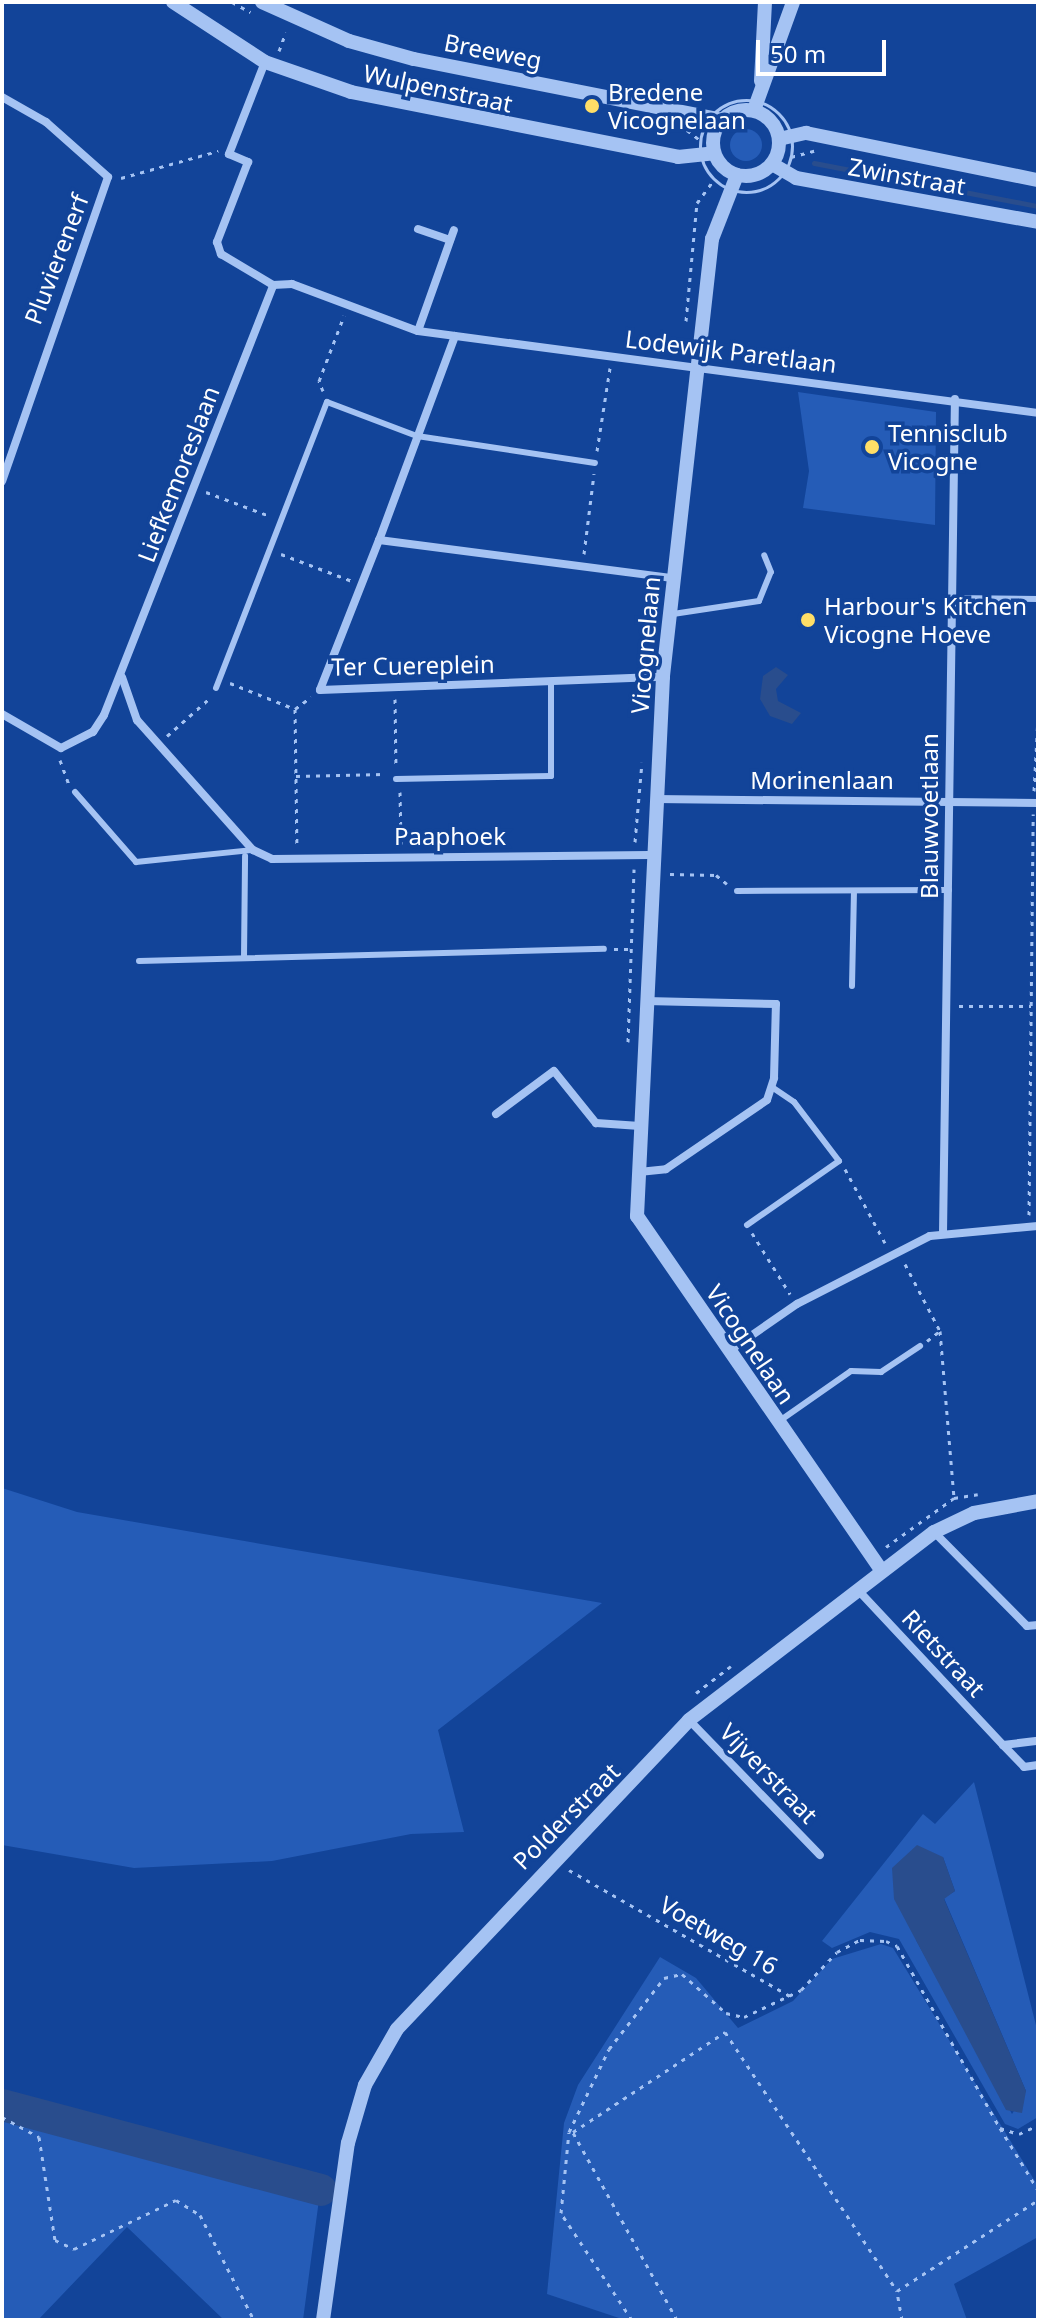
<!DOCTYPE html>
<html>
<head>
<meta charset="utf-8">
<style>
  body { margin:0 }
  #map { position:relative; width:1040px; height:2322px; overflow:hidden; background:#124499; font-family:"Noto Sans",sans-serif }
  div>[style] { position:absolute }
  .green>* { inset:0; background:#255cb7 }
  .round { border-radius:50% }
  .water>* { inset:0; background:#294d8d }
  .stream>* { height:5px; margin:-2.5px; padding:0 2.5px; transform-origin:2.5px; border-radius:2.5px; background:#294d8d }
  .river>* { height:32px; margin:-16px; padding:0 16px; transform-origin:16px; border-radius:16px; background:#294d8d }
  .path>* { height:3px; margin-top:-1.5px; transform-origin:0; background:repeating-linear-gradient(90deg,#a5c3f3 0 4px,transparent 0 10px) }
  .path>.ring { margin:-1.5px; padding:0; box-sizing:content-box; background:none; border:3px solid #a5c3f3; border-radius:50% }
  .service>* { height:6px; margin:-3px; padding:0 3px; transform-origin:3px; border-radius:3px; background:#a5c3f3 }
  .minor>* { height:8px; margin:-4px; padding:0 4px; transform-origin:4px; border-radius:4px; background:#a5c3f3 }
  .tertiary>* { height:14px; margin:-7px; padding:0 7px; transform-origin:7px; border-radius:7px; background:#a5c3f3 }
  .tertiary>.ring { margin:-7px; padding:0; box-sizing:content-box; background:none; border:14px solid #a5c3f3; border-radius:50% }
  .dots>* { width:22px; height:22px; translate:-50% -50%; box-sizing:border-box; border:4px solid #124499; border-radius:50% }
  span { translate:-50% -50%; white-space:nowrap; text-align:center; line-height:1.15; -webkit-text-stroke:7px #124499; paint-order:stroke }
  .street-label { font-size:24px; color:#fff }
  .poi-label { font-size:24px; color:#fff }
  .left { translate:0 -50%; text-align:left }
  .frame { position:absolute; inset:0; border:4px solid #fff; pointer-events:none }
  .scale { position:absolute; left:756px; top:40px; width:130px; height:36px; box-sizing:border-box; border:4px solid #fff; border-top:0; padding-left:10px; font-size:24px; line-height:28px; white-space:nowrap; color:#fff; -webkit-text-stroke:6px #124499; paint-order:stroke }
</style>
</head>
<body>
<div id="map">
  <div class="green">
    <i class="round" style="left:730px;top:129px;width:32px;height:32px"></i>
    <i style="clip-path:polygon(798px 392px,936px 412px,935px 525px,803px 508px,809px 471px)"></i>
    <i style="clip-path:polygon(2px 1488px,77px 1512px,602px 1603px,438px 1730px,464px 1832px,411px 1834px,272px 1861px,134px 1868px,2px 1845px)"></i>
    <i style="clip-path:polygon(evenodd,974px 1782px,1038px 2033px,1038px 2117px,1018px 2129px,1005px 2124px,899px 1939px,870px 1932px,832px 1948px,822px 1941px,923px 1814px,935px 1824px,974px 1782px,943px 1857px,955px 1891px,944px 1898px,1026px 2091px,1012px 2114px,916px 1940px,943px 1857px)"></i>
    <i style="clip-path:polygon(881px 1944px,893px 1948px,1038px 2186px,1038px 2237px,954px 2284px,967px 2320px,625px 2320px,547px 2294px,564px 2123px,578px 2085px,660px 1957px,696px 1978px,738px 2028px,793px 2001px,832px 1959px)"></i>
    <i style="clip-path:polygon(2px 2107px,320px 2192px,303px 2320px,224px 2320px,127px 2227px,38px 2320px,2px 2318px)"></i>
  </div>
  <div class="water">
    <i style="clip-path:polygon(776px 667px,788px 675px,776px 689px,778px 701px,801px 713px,792px 724px,770px 716px,760px 699px,763px 676px)"></i>
    <i style="clip-path:polygon(917px 1845px,943px 1857px,955px 1891px,944px 1899px,1026px 2091px,1022px 2113px,1006px 2110px,894px 1899px,892px 1868px)"></i>
  </div>
  <div class="stream">
    <i style="left:814px;top:163px;width:228px;rotate:10.9deg"></i>
  </div>
  <div class="river">
    <i style="left:2px;top:2105px;width:330px;rotate:14.9deg"></i>
  </div>
  <div class="path">
    <i style="left:232px;top:2px;width:21px;rotate:29deg"></i>
    <i style="left:279px;top:51px;width:20px;rotate:-70deg"></i>
    <i class="ring" style="left:700px;top:100px;width:89px;height:89px"></i>
    <i style="left:687px;top:130px;width:16px;rotate:38deg"></i>
    <i style="left:791px;top:157px;width:24px;rotate:-15deg"></i>
    <i style="left:121px;top:178px;width:101px;rotate:-15.6deg"></i>
    <i style="left:686px;top:321px;width:119px;rotate:-84.7deg"></i>
    <i style="left:697px;top:203px;width:29px;rotate:-54deg"></i>
    <i style="left:323px;top:391px;width:11px;rotate:-112deg"></i>
    <i style="left:319px;top:381px;width:70px;rotate:-69deg"></i>
    <i style="left:597px;top:451px;width:84px;rotate:-81.1deg"></i>
    <i style="left:206px;top:492px;width:68px;rotate:20.6deg"></i>
    <i style="left:281px;top:554px;width:76px;rotate:20.8deg"></i>
    <i style="left:584px;top:554px;width:81px;rotate:-82.9deg"></i>
    <i style="left:230px;top:683px;width:70px;rotate:21.8deg"></i>
    <i style="left:295px;top:709px;width:138px;rotate:89.2deg"></i>
    <i style="left:395px;top:699px;width:68px;rotate:89.2deg"></i>
    <i style="left:295px;top:709px;width:20px;rotate:-37deg"></i>
    <i style="left:167px;top:736px;width:56px;rotate:-41.4deg"></i>
    <i style="left:60px;top:760px;width:27px;rotate:70deg"></i>
    <i style="left:296px;top:776px;width:88px;rotate:-1.3deg"></i>
    <i style="left:1034px;top:791px;width:73px;rotate:-86.9deg"></i>
    <i style="left:400px;top:792px;width:52px;rotate:88.9deg"></i>
    <i style="left:635px;top:842px;width:80px;rotate:-85deg"></i>
    <i style="left:670px;top:874px;width:46px;rotate:1.2deg"></i>
    <i style="left:716px;top:875px;width:14px;rotate:39deg"></i>
    <i style="left:614px;top:949px;width:16px"></i>
    <i style="left:959px;top:1006px;width:72px"></i>
    <i style="left:628px;top:1042px;width:173px;rotate:-88deg"></i>
    <i style="left:845px;top:1169px;width:84px;rotate:61.6deg"></i>
    <i style="left:1029px;top:1215px;width:401px;rotate:-89.4deg"></i>
    <i style="left:752px;top:1233px;width:72px;rotate:58.1deg"></i>
    <i style="left:905px;top:1264px;width:76px;rotate:62.4deg"></i>
    <i style="left:940px;top:1331px;width:168px;rotate:85.2deg"></i>
    <i style="left:927px;top:1341px;width:16px;rotate:-38deg"></i>
    <i style="left:886px;top:1547px;width:84px;rotate:-35.8deg"></i>
    <i style="left:954px;top:1498px;width:24px;rotate:-9deg"></i>
    <i style="left:696px;top:1693px;width:44px;rotate:-37.6deg"></i>
    <i style="left:569px;top:1870px;width:257px;rotate:29.7deg"></i>
    <i style="left:2px;top:2117px;width:42px;rotate:28.4deg"></i>
    <i style="left:39px;top:2137px;width:104px;rotate:81.2deg"></i>
    <i style="left:55px;top:2240px;width:21px;rotate:25deg"></i>
    <i style="left:74px;top:2249px;width:113px;rotate:-25.7deg"></i>
    <i style="left:176px;top:2200px;width:28px;rotate:32deg"></i>
    <i style="left:200px;top:2215px;width:118px;rotate:62.8deg"></i>
    <i style="left:1000px;top:2128px;width:73px;rotate:58.5deg"></i>
    <i style="left:632px;top:2320px;width:128px;rotate:-123.6deg"></i>
    <i style="left:561px;top:2213px;width:81px;rotate:-84.4deg"></i>
    <i style="left:569px;top:2132px;width:92px;rotate:-64.3deg"></i>
    <i style="left:609px;top:2049px;width:90px;rotate:-52.2deg"></i>
    <i style="left:664px;top:1978px;width:18px;rotate:-13deg"></i>
    <i style="left:682px;top:1974px;width:59px;rotate:41.6deg"></i>
    <i style="left:726px;top:2013px;width:18px;rotate:13deg"></i>
    <i style="left:744px;top:2017px;width:63px;rotate:-25.3deg"></i>
    <i style="left:801px;top:1990px;width:52px;rotate:-46.5deg"></i>
    <i style="left:837px;top:1952px;width:26px;rotate:-28deg"></i>
    <i style="left:860px;top:1940px;width:26px;rotate:2deg"></i>
    <i style="left:886px;top:1941px;width:12px;rotate:24deg"></i>
    <i style="left:897px;top:1946px;width:209px;rotate:60.5deg"></i>
    <i style="left:1000px;top:2128px;width:20px;rotate:18deg"></i>
    <i style="left:1019px;top:2134px;width:21px;rotate:-25deg"></i>
    <i style="left:677px;top:2320px;width:215px;rotate:-119deg"></i>
    <i style="left:573px;top:2132px;width:182px;rotate:-33.3deg"></i>
    <i style="left:725px;top:2032px;width:311px;rotate:56.4deg"></i>
    <i style="left:902px;top:2320px;width:29px;rotate:-100deg"></i>
    <i style="left:897px;top:2291px;width:168px;rotate:-32.8deg"></i>
  </div>
  <div class="service">
    <i style="left:952px;top:598px;width:86px;rotate:0.7deg"></i>
    <i style="left:673px;top:614px;width:87px;rotate:-8.6deg"></i>
    <i style="left:759px;top:601px;width:31px;rotate:-68deg"></i>
    <i style="left:771px;top:572px;width:18px;rotate:-112deg"></i>
    <i style="left:216px;top:688px;width:307px;rotate:-68.8deg"></i>
    <i style="left:327px;top:402px;width:96px;rotate:20.7deg"></i>
    <i style="left:417px;top:436px;width:180px;rotate:8.6deg"></i>
    <i style="left:396px;top:779px;width:155px;rotate:-1.1deg"></i>
    <i style="left:551px;top:776px;width:95px;rotate:-90deg"></i>
    <i style="left:75px;top:792px;width:93px;rotate:48.9deg"></i>
    <i style="left:136px;top:862px;width:118px;rotate:-5.9deg"></i>
    <i style="left:737px;top:891px;width:212px;rotate:-0.3deg"></i>
    <i style="left:244px;top:958px;width:102px;rotate:-89.4deg"></i>
    <i style="left:139px;top:961px;width:465px;rotate:-1.5deg"></i>
    <i style="left:852px;top:986px;width:95px;rotate:-88.8deg"></i>
    <i style="left:747px;top:1225px;width:112px;rotate:-34.8deg"></i>
    <i style="left:839px;top:1161px;width:74px;rotate:-127.3deg"></i>
    <i style="left:794px;top:1102px;width:25px;rotate:-146deg"></i>
    <i style="left:778px;top:1422px;width:89px;rotate:-34.9deg"></i>
    <i style="left:851px;top:1371px;width:30px;rotate:2deg"></i>
    <i style="left:881px;top:1372px;width:47px;rotate:-33.7deg"></i>
  </div>
  <div class="minor">
    <i style="left:265px;top:62px;width:99px;rotate:111.4deg"></i>
    <i style="left:229px;top:154px;width:21px;rotate:23deg"></i>
    <i style="left:248px;top:162px;width:86px;rotate:111.2deg"></i>
    <i style="left:217px;top:242px;width:13px;rotate:72deg"></i>
    <i style="left:221px;top:254px;width:61px;rotate:30.8deg"></i>
    <i style="left:273px;top:285px;width:19px;rotate:-3deg"></i>
    <i style="left:292px;top:284px;width:134px;rotate:20.5deg"></i>
    <i style="left:418px;top:331px;width:107px;rotate:-70.4deg"></i>
    <i style="left:2px;top:97px;width:51px;rotate:29.6deg"></i>
    <i style="left:46px;top:122px;width:83px;rotate:41.6deg"></i>
    <i style="left:108px;top:177px;width:322px;rotate:109.2deg"></i>
    <i style="left:418px;top:229px;width:34px;rotate:19deg"></i>
    <i style="left:418px;top:331px;width:625px;rotate:7.53deg"></i>
    <i style="left:455px;top:336px;width:218px;rotate:110.4deg"></i>
    <i style="left:379px;top:540px;width:296px;rotate:7.4deg"></i>
    <i style="left:379px;top:540px;width:161px;rotate:111.5deg"></i>
    <i style="left:320px;top:690px;width:343px;rotate:-2.2deg"></i>
    <i style="left:122px;top:677px;width:46px;rotate:70.8deg"></i>
    <i style="left:137px;top:720px;width:174px;rotate:48.3deg"></i>
    <i style="left:253px;top:850px;width:21px;rotate:25deg"></i>
    <i style="left:272px;top:859px;width:377px;rotate:-0.6deg"></i>
    <i style="left:2px;top:714px;width:68px;rotate:30deg"></i>
    <i style="left:61px;top:748px;width:36px;rotate:-27deg"></i>
    <i style="left:93px;top:732px;width:20px;rotate:-57deg"></i>
    <i style="left:104px;top:715px;width:462px;rotate:-68.5deg"></i>
    <i style="left:655px;top:799px;width:383px;rotate:0.6deg"></i>
    <i style="left:496px;top:1114px;width:72px;rotate:-36.6deg"></i>
    <i style="left:554px;top:1071px;width:67px;rotate:51.1deg"></i>
    <i style="left:596px;top:1123px;width:44px;rotate:3.9deg"></i>
    <i style="left:639px;top:1172px;width:27px;rotate:-6deg"></i>
    <i style="left:666px;top:1169px;width:122px;rotate:-34.3deg"></i>
    <i style="left:767px;top:1100px;width:23px;rotate:-72deg"></i>
    <i style="left:774px;top:1078px;width:74px;rotate:-88.5deg"></i>
    <i style="left:776px;top:1004px;width:130px;rotate:-178.7deg"></i>
    <i style="left:943px;top:1233px;width:834px;rotate:-89.18deg"></i>
    <i style="left:729px;top:1351px;width:83px;rotate:-34.7deg"></i>
    <i style="left:797px;top:1304px;width:149px;rotate:-27.1deg"></i>
    <i style="left:930px;top:1236px;width:108px;rotate:-5.3deg"></i>
    <i style="left:934px;top:1532px;width:132px;rotate:45.3deg"></i>
    <i style="left:1027px;top:1626px;width:11px;rotate:-5deg"></i>
    <i style="left:857px;top:1589px;width:214px;rotate:46.9deg"></i>
    <i style="left:1003px;top:1745px;width:35px;rotate:-7deg"></i>
    <i style="left:689px;top:1720px;width:188px;rotate:45.9deg"></i>
    <i style="left:1003px;top:1745px;width:30px;rotate:46deg"></i>
    <i style="left:1024px;top:1767px;width:14px;rotate:-8deg"></i>
  </div>
  <div class="tertiary">
    <i style="left:173px;top:2px;width:110px;rotate:33.1deg"></i>
    <i style="left:265px;top:62px;width:91px;rotate:19.2deg"></i>
    <i style="left:351px;top:92px;width:333px;rotate:11.2deg"></i>
    <i style="left:678px;top:157px;width:36px;rotate:-6deg"></i>
    <i style="left:262px;top:2px;width:95px;rotate:24.1deg"></i>
    <i style="left:349px;top:41px;width:67px;rotate:15.5deg"></i>
    <i style="left:414px;top:59px;width:314px;rotate:11.2deg"></i>
    <i style="left:761px;top:81px;width:79px;rotate:-87.1deg"></i>
    <i class="ring" style="left:713px;top:110px;width:52px;height:52px"></i>
    <i style="left:754px;top:110px;width:115px;rotate:-70.1deg"></i>
    <i style="left:779px;top:139px;width:28px;rotate:-13deg"></i>
    <i style="left:806px;top:133px;width:237px;rotate:11.5deg"></i>
    <i style="left:772px;top:164px;width:28px;rotate:30deg"></i>
    <i style="left:796px;top:178px;width:246px;rotate:10.3deg"></i>
    <i style="left:737px;top:175px;width:69px;rotate:111.3deg"></i>
    <i style="left:712px;top:239px;width:441px;rotate:96.4deg"></i>
    <i style="left:663px;top:677px;width:540px;rotate:92.76deg"></i>
    <i style="left:637px;top:1216px;width:430px;rotate:55.4deg"></i>
    <i style="left:323px;top:2320px;width:179px;rotate:-82deg"></i>
    <i style="left:348px;top:2143px;width:60px;rotate:-73.7deg"></i>
    <i style="left:365px;top:2085px;width:64px;rotate:-60.3deg"></i>
    <i style="left:397px;top:2029px;width:425px;rotate:-46.6deg"></i>
    <i style="left:689px;top:1720px;width:309px;rotate:-37.5deg"></i>
    <i style="left:934px;top:1532px;width:44px;rotate:-25.4deg"></i>
    <i style="left:974px;top:1513px;width:65px;rotate:-10.6deg"></i>
  </div>
  <div class="dots">
    <i style="left:592px;top:106px;background:#ffde67"></i>
    <i style="left:872px;top:447px;background:#ffde67"></i>
    <i style="left:808px;top:620px;background:#ffde67"></i>
  </div>
  <div class="street-label">
    <span style="left:493px;top:51px;rotate:11deg">Breeweg</span>
    <span style="left:438px;top:88px;rotate:12deg">Wulpenstraat</span>
    <span style="left:907px;top:176px;rotate:10deg">Zwinstraat</span>
    <span style="left:56px;top:259px;rotate:-69deg">Pluvierenerf</span>
    <span style="left:731px;top:351px;rotate:7deg">Lodewijk Paretlaan</span>
    <span style="left:178px;top:474px;rotate:-69deg">Liefkemoreslaan</span>
    <span style="left:645px;top:645px;rotate:-85deg">Vicognelaan</span>
    <span style="left:413px;top:665px;rotate:-1deg">Ter Cuereplein</span>
    <span style="left:822px;top:780px">Morinenlaan</span>
    <span style="left:929px;top:816px;rotate:-90deg">Blauwvoetlaan</span>
    <span style="left:450px;top:836px">Paaphoek</span>
    <span style="left:751px;top:1344px;rotate:56deg">Vicognelaan</span>
    <span style="left:944px;top:1653px;rotate:47deg">Rietstraat</span>
    <span style="left:769px;top:1773px;rotate:46deg">Vijverstraat</span>
    <span style="left:566px;top:1816px;rotate:-45deg">Polderstraat</span>
    <span style="left:719px;top:1935px;rotate:30deg">Voetweg 16</span>
  </div>
  <div class="poi-label">
    <span class="left" style="left:608px;top:106px">Bredene<br>Vicognelaan</span>
    <span class="left" style="left:888px;top:447px">Tennisclub<br>Vicogne</span>
    <span class="left" style="left:824px;top:620px">Harbour's Kitchen<br>Vicogne Hoeve</span>
  </div>
  <div class="frame"></div>
  <div class="scale">50 m</div>
</div>
</body>
</html>
